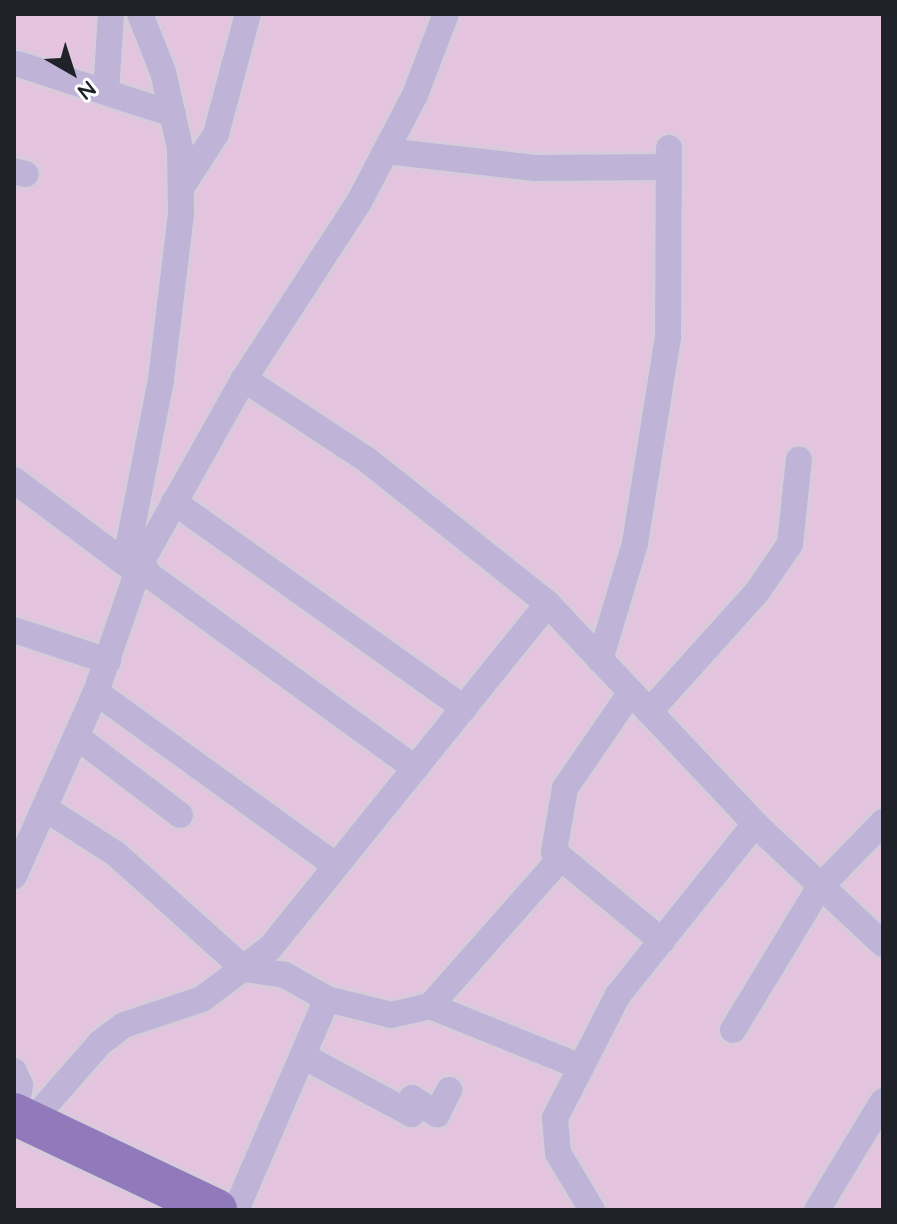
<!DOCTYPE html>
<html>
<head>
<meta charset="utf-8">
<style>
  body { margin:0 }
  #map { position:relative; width:897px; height:1224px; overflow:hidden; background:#f4f8ff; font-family:Quicksand,sans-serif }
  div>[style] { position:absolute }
  .green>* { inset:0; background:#e4c4df; transform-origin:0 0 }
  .roads { filter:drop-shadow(0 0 2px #ced1d8) drop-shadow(0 0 2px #ced1d8) }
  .minor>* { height:26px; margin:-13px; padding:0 13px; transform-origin:13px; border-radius:13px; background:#bfb4d8 }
  .primary>* { height:42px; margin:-21px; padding:0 21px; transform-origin:21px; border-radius:21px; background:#907abb }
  span { translate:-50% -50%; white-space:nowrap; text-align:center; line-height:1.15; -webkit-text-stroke:6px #fff; paint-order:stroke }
  .frame { position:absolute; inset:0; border:16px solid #1f2228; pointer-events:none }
  .north { position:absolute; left:32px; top:32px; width:80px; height:80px; -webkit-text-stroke:6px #fff; paint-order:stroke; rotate:141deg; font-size:22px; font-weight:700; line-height:32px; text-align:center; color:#1f2228 }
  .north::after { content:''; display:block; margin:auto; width:28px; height:36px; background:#1f2228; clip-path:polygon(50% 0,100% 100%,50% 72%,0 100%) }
</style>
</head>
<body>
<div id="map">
  <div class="green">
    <i style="left:14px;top:14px;width:869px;height:1196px"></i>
  </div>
  <div class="roads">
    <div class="minor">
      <i style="left:140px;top:14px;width:62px;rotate:68.4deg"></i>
      <i style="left:163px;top:72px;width:78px;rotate:77.4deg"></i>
      <i style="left:180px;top:148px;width:66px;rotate:89.1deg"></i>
      <i style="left:181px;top:214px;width:167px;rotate:96.9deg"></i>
      <i style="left:161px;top:380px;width:166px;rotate:101.1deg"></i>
      <i style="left:129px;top:543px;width:38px;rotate:58deg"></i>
      <i style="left:149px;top:575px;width:329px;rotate:36deg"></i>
      <i style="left:18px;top:64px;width:163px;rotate:17.9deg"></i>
      <i style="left:106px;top:92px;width:78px;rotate:-86.3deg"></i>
      <i style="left:386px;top:151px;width:150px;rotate:6.5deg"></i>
      <i style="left:535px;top:168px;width:133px;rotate:-0.4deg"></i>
      <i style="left:14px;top:171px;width:12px;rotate:14deg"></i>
      <i style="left:181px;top:188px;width:64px;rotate:-57.1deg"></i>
      <i style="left:216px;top:134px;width:124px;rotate:-75.1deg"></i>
      <i style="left:244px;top:379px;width:146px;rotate:33.3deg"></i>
      <i style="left:366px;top:459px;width:233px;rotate:38.5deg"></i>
      <i style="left:548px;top:604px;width:302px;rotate:46.7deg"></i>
      <i style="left:755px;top:824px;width:175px;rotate:43.2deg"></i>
      <i style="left:14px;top:480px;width:154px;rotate:36.8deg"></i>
      <i style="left:174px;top:502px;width:356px;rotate:35.4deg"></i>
      <i style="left:14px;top:630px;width:99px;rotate:18.3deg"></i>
      <i style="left:600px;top:660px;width:122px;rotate:-73.3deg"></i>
      <i style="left:635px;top:543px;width:209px;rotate:-80.9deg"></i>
      <i style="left:668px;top:337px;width:189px;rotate:-89.7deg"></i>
      <i style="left:96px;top:692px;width:296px;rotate:35.9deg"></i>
      <i style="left:631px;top:692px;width:116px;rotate:124.5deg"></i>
      <i style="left:565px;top:788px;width:65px;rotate:99.8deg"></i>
      <i style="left:554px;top:852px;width:140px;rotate:39.5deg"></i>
      <i style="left:649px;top:712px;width:161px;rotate:-48deg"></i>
      <i style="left:757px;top:592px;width:58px;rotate:-55.5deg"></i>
      <i style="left:790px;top:544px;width:85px;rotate:-84deg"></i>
      <i style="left:77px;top:737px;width:129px;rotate:37.1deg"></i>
      <i style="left:46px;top:809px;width:83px;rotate:32.7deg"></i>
      <i style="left:116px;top:854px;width:172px;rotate:41.9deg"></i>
      <i style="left:244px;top:969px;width:41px;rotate:8.3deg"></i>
      <i style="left:285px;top:975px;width:48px;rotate:29.7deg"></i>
      <i style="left:327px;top:999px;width:66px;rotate:14deg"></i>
      <i style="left:391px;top:1015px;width:40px;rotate:-13deg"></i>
      <i style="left:430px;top:1006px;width:198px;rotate:-48.5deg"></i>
      <i style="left:14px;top:876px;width:201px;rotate:-66deg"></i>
      <i style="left:96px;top:692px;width:135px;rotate:-71deg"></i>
      <i style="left:140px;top:564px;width:212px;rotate:-60.7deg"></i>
      <i style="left:244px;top:379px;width:211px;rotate:-57deg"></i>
      <i style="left:359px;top:202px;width:121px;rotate:-62.4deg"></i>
      <i style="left:415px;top:95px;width:87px;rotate:-69.1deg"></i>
      <i style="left:430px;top:1006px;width:163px;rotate:22deg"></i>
      <i style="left:733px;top:1030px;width:166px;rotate:-58.8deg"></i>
      <i style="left:819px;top:888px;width:92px;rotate:-45.9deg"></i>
      <i style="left:303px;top:1056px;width:123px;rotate:28.2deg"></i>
      <i style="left:411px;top:1114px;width:16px;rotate:-86deg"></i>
      <i style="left:412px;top:1098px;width:30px;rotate:33deg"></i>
      <i style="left:437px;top:1114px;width:27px;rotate:-63deg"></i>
      <i style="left:14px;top:1071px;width:15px;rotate:67deg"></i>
      <i style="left:20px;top:1085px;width:37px;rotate:99deg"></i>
      <i style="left:30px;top:1123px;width:106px;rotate:-48.8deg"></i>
      <i style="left:100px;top:1043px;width:30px;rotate:-37deg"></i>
      <i style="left:124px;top:1025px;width:82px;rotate:-18.4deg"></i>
      <i style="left:202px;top:999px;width:85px;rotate:-36.9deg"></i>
      <i style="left:270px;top:948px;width:442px;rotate:-51.1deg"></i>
      <i style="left:236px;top:1210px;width:230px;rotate:-66.7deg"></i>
      <i style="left:592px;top:1210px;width:66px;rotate:-120.8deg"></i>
      <i style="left:558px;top:1153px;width:35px;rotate:-95deg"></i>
      <i style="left:555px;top:1118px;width:138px;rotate:-62.9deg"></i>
      <i style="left:618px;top:995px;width:219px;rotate:-51.3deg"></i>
      <i style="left:817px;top:1210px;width:127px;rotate:-58.8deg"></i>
    </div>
    <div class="primary">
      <i style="left:14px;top:1114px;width:224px;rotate:25.4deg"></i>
    </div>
  </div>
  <div class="frame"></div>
  <div class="north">N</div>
</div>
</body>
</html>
